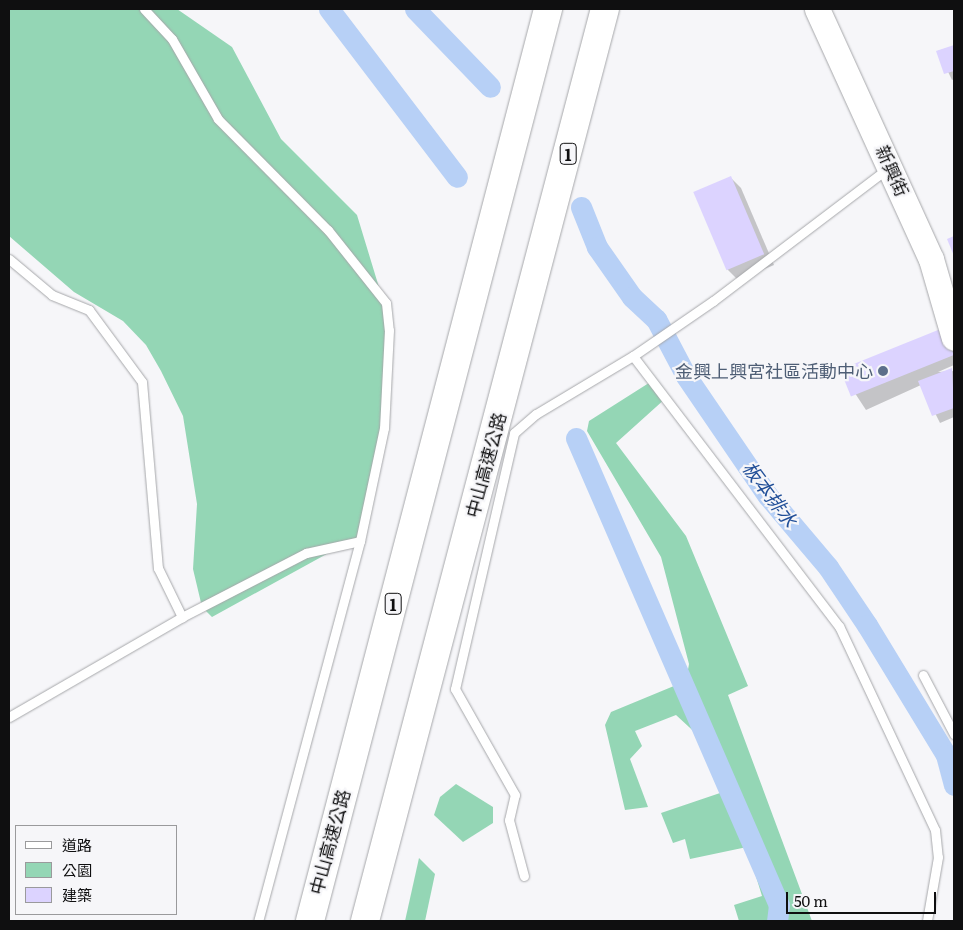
<!DOCTYPE html>
<html>
<head>
<meta charset="utf-8">
<style>
  body { margin:0 }
  #map { position:relative; width:963px; height:930px; overflow:hidden; background:#f6f6f9; font-family:Literata,"Noto Sans TC",serif }
  div>[style] { position:absolute }
  .green>* { inset:0; background:#94d6b5 }
  .shadow>* { inset:0; background:#0003 }
  .canal>* { height:21px; margin:-10.5px; padding:0 10.5px; transform-origin:10.5px; border-radius:10.5px; background:#b7d0f6 }
  .building>* { inset:0; background:#dcd3ff; transform-origin:0 0 }
  .roads { filter:drop-shadow(0 0 1px #a6a7aa) drop-shadow(0 0 1px #a6a7aa) }
  .lane>* { height:9px; margin:-4.5px; padding:0 4.5px; transform-origin:4.5px; border-radius:4.5px; background:#fff }
  .secondary>* { height:25px; margin:-12.5px; padding:0 12.5px; transform-origin:12.5px; border-radius:12.5px; background:#fff }
  .highway>* { height:28px; margin:-14px; padding:0 14px; transform-origin:14px; border-radius:14px; background:#fff }
  .dots>* { width:14px; height:14px; translate:-50% -50%; box-sizing:border-box; border:2px solid #f6f6f9; border-radius:50% }
  span { translate:-50% -50%; white-space:nowrap; text-align:center; line-height:1.15; -webkit-text-stroke:4.5px #f6f6f9; paint-order:stroke }
  .shield-label span { padding:1px 4px; background:#f6f6f9; border:1px solid; border-radius:4px; -webkit-text-stroke-width:0 }
  .shield-label { font-size:16px; color:#0f0f10; font-weight:700 }
  .street-label { font-size:18px; color:#0f0f10 }
  .service-label { font-size:18px; color:#4e5e75 }
  .right { translate:-100% -50%; text-align:right }
  .water-label { font-size:19px; color:#214f98; font-style:italic }
  .frame { position:absolute; inset:0; border:10px solid #0f0f10; pointer-events:none }
  .legend { position:absolute; left:15px; top:825px; width:162px; height:90px; box-sizing:border-box; background:#f6f6f9; border:1px solid #9a9a9c; margin:0; padding:6px 9px; list-style:none; font-size:15px; color:#0f0f10 }
  .legend li { display:flex; align-items:center; gap:10px; height:25px }
  .legend b { width:25px; border:1px solid #9a9a9c }
  .scale { position:absolute; left:786px; top:892px; width:150px; height:22px; box-sizing:border-box; border:2px solid #0f0f10; border-top:0; padding-left:6px; font-size:15px; line-height:18px; white-space:nowrap; color:#0f0f10; -webkit-text-stroke:4px #f6f6f9; paint-order:stroke }
</style>
</head>
<body>
<div id="map">
  <div class="green">
    <i style="clip-path:polygon(9px 9px,177px 9px,232px 47px,281px 139px,357px 215px,385px 307px,390px 395px,363px 534px,212px 617px,202px 607px,193px 569px,197px 504px,183px 416px,161px 371px,146px 345px,123px 321px,74px 292px,9px 236px)"></i>
    <i style="clip-path:polygon(652px 381px,662px 386px,666px 398px,616px 443px,686px 536px,748px 686px,728px 695px,812px 921px,739px 921px,734px 905px,762px 896px,747px 847px,690px 859px,685px 839px,673px 843px,661px 813px,723px 792px,702px 739px,676px 715px,635px 731px,642px 746px,630px 759px,648px 807px,625px 810px,605px 725px,611px 712px,686px 681px,689px 664px,661px 557px,587px 431px,589px 421px)"></i>
    <i style="clip-path:polygon(456px 784px,493px 807px,493px 823px,463px 842px,434px 815px,440px 797px)"></i>
    <i style="clip-path:polygon(419px 858px,435px 874px,425px 921px,405px 921px)"></i>
  </div>
  <div class="shadow">
    <i style="clip-path:polygon(954px 46px,954px 79px,952px 80px,938px 51px)"></i>
    <i style="clip-path:polygon(730px 177px,741px 188px,774px 265px,738px 280px,727px 269px)"></i>
    <i style="clip-path:polygon(954px 347px,954px 365px,938px 372px,954px 371px,954px 417px,940px 423px,921px 385px,866px 410px,843px 375px)"></i>
  </div>
  <div class="canal">
    <i style="left:329px;top:9px;width:211px;rotate:52.7deg"></i>
    <i style="left:415px;top:9px;width:108px;rotate:46.1deg"></i>
    <i style="left:581px;top:207px;width:43px;rotate:68.2deg"></i>
    <i style="left:597px;top:247px;width:61px;rotate:55deg"></i>
    <i style="left:632px;top:297px;width:33px;rotate:43deg"></i>
    <i style="left:656px;top:319px;width:64px;rotate:62.2deg"></i>
    <i style="left:686px;top:376px;width:145px;rotate:55.7deg"></i>
    <i style="left:768px;top:496px;width:93px;rotate:49.8deg"></i>
    <i style="left:828px;top:567px;width:70px;rotate:56.1deg"></i>
    <i style="left:867px;top:625px;width:152px;rotate:58.7deg"></i>
    <i style="left:946px;top:755px;width:31px;rotate:75deg"></i>
    <i style="left:576px;top:438px;width:509px;rotate:66.51deg"></i>
    <i style="left:779px;top:905px;width:16px;rotate:97deg"></i>
  </div>
  <div class="building">
    <i style="clip-path:polygon(954px 45px,954px 71px,944px 74px,936px 51px)"></i>
    <i style="left:731px;top:176px;width:85px;height:41px;rotate:67deg"></i>
    <i style="clip-path:polygon(954px 236px,954px 256px,947px 239px)"></i>
    <i style="left:943px;top:328px;width:29px;height:111px;rotate:68deg"></i>
    <i style="clip-path:polygon(952px 368px,954px 408px,932px 416px,918px 381px)"></i>
  </div>
  <div class="roads">
    <div class="lane">
      <i style="left:144px;top:9px;width:41px;rotate:47deg"></i>
      <i style="left:172px;top:39px;width:92px;rotate:60.1deg"></i>
      <i style="left:218px;top:119px;width:156px;rotate:45.3deg"></i>
      <i style="left:328px;top:230px;width:93px;rotate:51.5deg"></i>
      <i style="left:386px;top:303px;width:27px;rotate:84deg"></i>
      <i style="left:389px;top:330px;width:98px;rotate:92.9deg"></i>
      <i style="left:384px;top:428px;width:116px;rotate:102deg"></i>
      <i style="left:360px;top:541px;width:393px;rotate:105deg"></i>
      <i style="left:9px;top:259px;width:56px;rotate:39.9deg"></i>
      <i style="left:52px;top:295px;width:40px;rotate:22deg"></i>
      <i style="left:89px;top:310px;width:89px;rotate:53.6deg"></i>
      <i style="left:142px;top:382px;width:187px;rotate:85.1deg"></i>
      <i style="left:158px;top:568px;width:55px;rotate:63.9deg"></i>
      <i style="left:633px;top:356px;width:340px;rotate:52.7deg"></i>
      <i style="left:839px;top:626px;width:225px;rotate:64.8deg"></i>
      <i style="left:935px;top:830px;width:27px;rotate:84deg"></i>
      <i style="left:938px;top:857px;width:65px;rotate:99.8deg"></i>
      <i style="left:923px;top:675px;width:67px;rotate:62.3deg"></i>
      <i style="left:9px;top:717px;width:200px;rotate:-30deg"></i>
      <i style="left:182px;top:617px;width:140px;rotate:-27.3deg"></i>
      <i style="left:306px;top:553px;width:55px;rotate:-12.5deg"></i>
      <i style="left:524px;top:876px;width:58px;rotate:-105deg"></i>
      <i style="left:509px;top:820px;width:26px;rotate:-77deg"></i>
      <i style="left:515px;top:795px;width:122px;rotate:-119.5deg"></i>
      <i style="left:455px;top:689px;width:263px;rotate:-77deg"></i>
      <i style="left:514px;top:433px;width:29px;rotate:-41deg"></i>
      <i style="left:536px;top:414px;width:113px;rotate:-30.9deg"></i>
      <i style="left:633px;top:356px;width:97px;rotate:-34.5deg"></i>
      <i style="left:713px;top:301px;width:220px;rotate:-37.2deg"></i>
    </div>
    <div class="secondary">
      <i style="left:817px;top:9px;width:275px;rotate:65.5deg"></i>
      <i style="left:931px;top:259px;width:82px;rotate:73.8deg"></i>
    </div>
    <div class="highway">
      <i style="left:310px;top:921px;width:943px;rotate:-75.37deg"></i>
      <i style="left:365px;top:921px;width:943px;rotate:-75.26deg"></i>
    </div>
  </div>
  <div class="dots">
    <i style="left:883px;top:371px;background:#5c6f8a"></i>
  </div>
  <div class="shield-label">
    <span style="left:568px;top:154px">1</span>
    <span style="left:393px;top:604px">1</span>
  </div>
  <div class="street-label">
    <span style="left:892px;top:171px;rotate:66deg">新興街</span>
    <span style="left:486px;top:465px;rotate:-75deg">中山高速公路</span>
    <span style="left:330px;top:842px;rotate:-75deg">中山高速公路</span>
  </div>
  <div class="service-label">
    <span class="right" style="left:873px;top:371px">金興上興宮社區活動中心</span>
  </div>
  <div class="water-label">
    <span style="left:770px;top:494px;rotate:53deg">板本排水</span>
  </div>
  <div class="frame"></div>
  <ul class="legend">
  <li><b style="height:6px;background:#fff"></b>道路</li>
  <li><b style="height:14px;background:#94d6b5"></b>公園</li>
  <li><b style="height:14px;background:#dcd3ff"></b>建築</li>
  </ul>
  <div class="scale">50 m</div>
</div>
</body>
</html>
